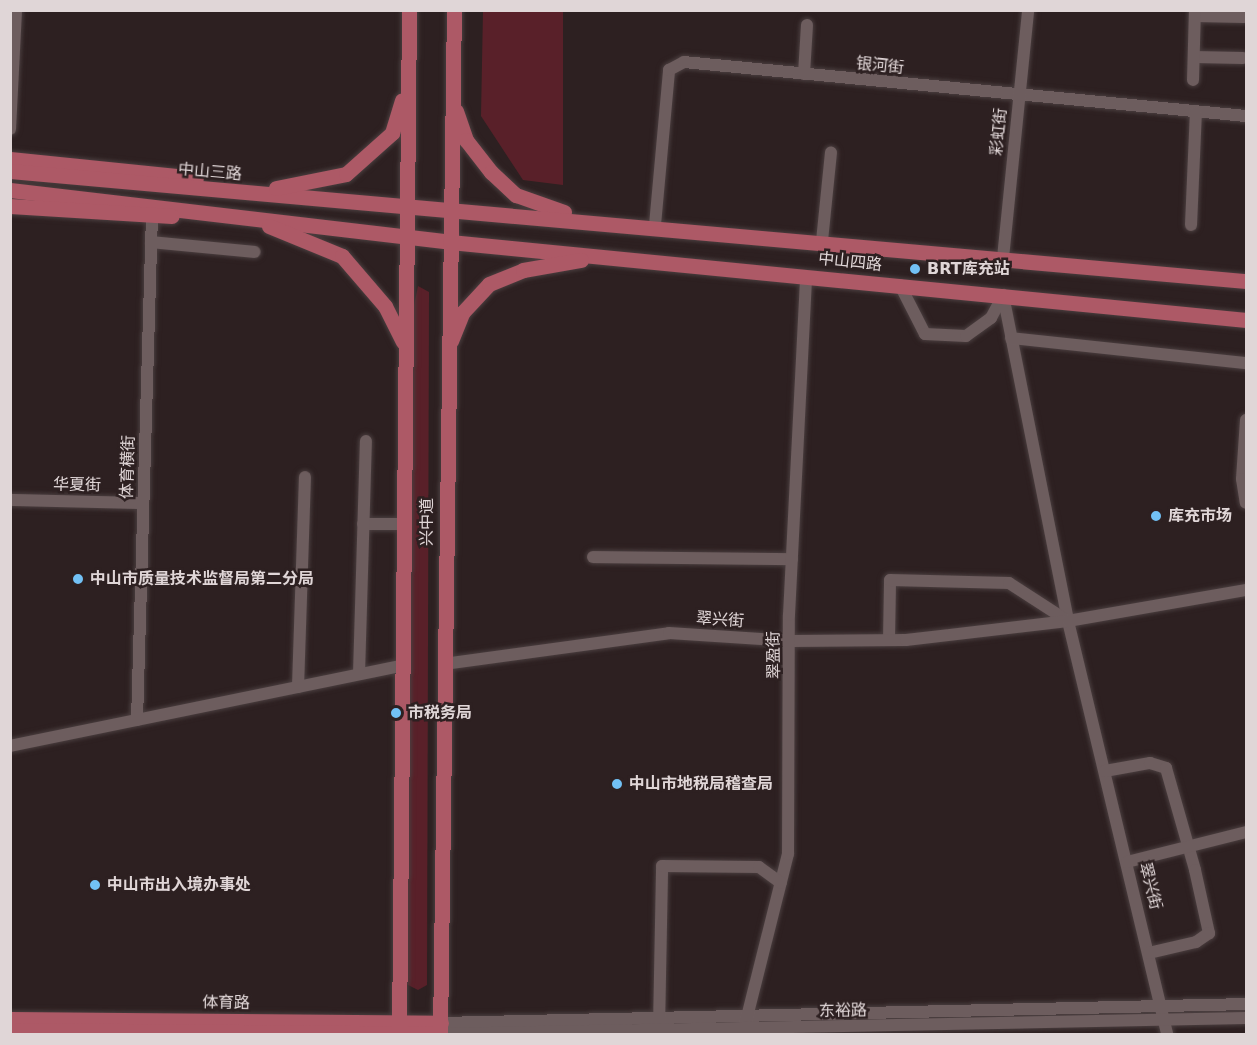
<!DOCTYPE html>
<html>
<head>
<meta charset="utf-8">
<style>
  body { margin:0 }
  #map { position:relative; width:1257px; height:1045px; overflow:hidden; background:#2d2021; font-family:"DejaVu Sans","Noto Sans SC",sans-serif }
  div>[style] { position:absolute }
  .green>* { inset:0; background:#592029 }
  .roads { filter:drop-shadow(0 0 2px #4a3e3f) drop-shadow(0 0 2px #4a3e3f) }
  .minor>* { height:12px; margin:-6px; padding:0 6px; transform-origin:6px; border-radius:6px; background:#6d5d5e }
  .major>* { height:15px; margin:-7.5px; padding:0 7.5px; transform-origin:7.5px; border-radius:7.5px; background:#ad5966 }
  .dots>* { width:16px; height:16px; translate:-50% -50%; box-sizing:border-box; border:3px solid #2d2021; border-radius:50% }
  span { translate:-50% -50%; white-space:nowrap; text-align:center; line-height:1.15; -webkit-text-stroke:5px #2d2021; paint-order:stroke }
  .street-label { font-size:16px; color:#e0d6d7 }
  .poi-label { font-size:16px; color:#e0d6d7; font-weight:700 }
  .left { translate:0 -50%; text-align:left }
  .frame { position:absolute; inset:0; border:12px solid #e0d6d7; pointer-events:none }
</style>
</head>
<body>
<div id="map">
  <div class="green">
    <i style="clip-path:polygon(483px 11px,563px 11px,563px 185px,523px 180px,481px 116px)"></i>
    <i style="clip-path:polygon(418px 286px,429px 292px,427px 985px,418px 990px,406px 984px,413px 310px)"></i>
  </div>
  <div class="roads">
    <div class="minor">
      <i style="left:1195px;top:16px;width:49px;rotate:1.2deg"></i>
      <i style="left:1194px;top:57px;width:49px;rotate:1.2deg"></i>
      <i style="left:804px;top:74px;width:49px;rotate:-86.5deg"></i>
      <i style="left:1193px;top:80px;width:70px;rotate:-88.4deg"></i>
      <i style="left:10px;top:129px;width:119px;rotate:-87.1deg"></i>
      <i style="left:655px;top:225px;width:156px;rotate:-84.8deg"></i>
      <i style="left:669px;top:70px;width:17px;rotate:-28deg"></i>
      <i style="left:684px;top:62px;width:565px;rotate:5.49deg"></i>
      <i style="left:1191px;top:225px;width:113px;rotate:-87.5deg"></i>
      <i style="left:822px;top:241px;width:89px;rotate:-84.2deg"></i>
      <i style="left:151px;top:242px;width:104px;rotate:5.5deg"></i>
      <i style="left:1003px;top:258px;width:249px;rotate:-84.2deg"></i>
      <i style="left:900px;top:285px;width:55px;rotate:63deg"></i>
      <i style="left:925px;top:334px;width:41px;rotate:2.8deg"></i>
      <i style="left:966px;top:336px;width:31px;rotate:-36deg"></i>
      <i style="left:991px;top:318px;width:26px;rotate:-62deg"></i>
      <i style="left:1003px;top:295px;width:332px;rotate:78.7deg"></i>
      <i style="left:1068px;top:621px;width:425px;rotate:76.5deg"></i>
      <i style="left:1011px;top:338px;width:236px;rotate:6.1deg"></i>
      <i style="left:1246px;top:420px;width:59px;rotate:93.9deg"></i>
      <i style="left:1242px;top:479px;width:24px;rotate:81deg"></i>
      <i style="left:10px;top:500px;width:133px;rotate:1.3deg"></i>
      <i style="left:363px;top:524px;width:39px"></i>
      <i style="left:593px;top:557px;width:199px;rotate:0.6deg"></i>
      <i style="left:889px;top:640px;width:60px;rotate:-89deg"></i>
      <i style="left:890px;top:580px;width:119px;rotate:1.4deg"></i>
      <i style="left:1009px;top:583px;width:70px;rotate:32.8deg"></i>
      <i style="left:444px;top:664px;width:227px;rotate:-7.8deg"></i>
      <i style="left:669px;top:633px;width:123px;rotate:3.7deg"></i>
      <i style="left:792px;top:641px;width:114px;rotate:-0.5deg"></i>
      <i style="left:906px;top:640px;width:163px;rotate:-6.7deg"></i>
      <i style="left:1068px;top:621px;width:181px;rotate:-9.9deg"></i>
      <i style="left:359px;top:674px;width:233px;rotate:-88.3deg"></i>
      <i style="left:298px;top:687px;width:210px;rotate:-88.1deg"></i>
      <i style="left:137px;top:720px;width:504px;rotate:-88.3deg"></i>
      <i style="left:10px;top:746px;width:398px;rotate:-11.6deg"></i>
      <i style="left:1105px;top:771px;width:46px;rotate:-10.1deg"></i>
      <i style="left:1150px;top:763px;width:17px;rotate:17deg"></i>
      <i style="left:1166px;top:768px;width:106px;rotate:74.1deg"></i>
      <i style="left:1195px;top:870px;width:65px;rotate:77.5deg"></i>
      <i style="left:1209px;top:933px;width:16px;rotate:145deg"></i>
      <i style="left:1196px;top:942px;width:48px;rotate:166.8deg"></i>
      <i style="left:1127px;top:862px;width:123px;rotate:-14.1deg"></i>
      <i style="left:441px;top:1023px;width:805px;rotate:-1.35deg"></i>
      <i style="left:745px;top:1025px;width:176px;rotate:-75.9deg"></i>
      <i style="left:788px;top:854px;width:239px;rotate:-89.8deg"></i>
      <i style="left:789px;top:615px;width:339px;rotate:-87.1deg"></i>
      <i style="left:659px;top:1028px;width:162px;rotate:-88.9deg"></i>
      <i style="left:662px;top:866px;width:97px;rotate:0.6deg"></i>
      <i style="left:759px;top:867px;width:27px;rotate:36deg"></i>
      <i style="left:440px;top:1034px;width:806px;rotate:-1.14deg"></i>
    </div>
    <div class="major">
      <i style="left:456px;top:111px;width:31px;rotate:71deg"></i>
      <i style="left:466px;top:140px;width:41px;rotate:52deg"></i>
      <i style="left:491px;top:172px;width:34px;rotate:43deg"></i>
      <i style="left:516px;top:195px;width:51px;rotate:19.5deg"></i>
      <i style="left:10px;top:159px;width:187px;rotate:5.8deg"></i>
      <i style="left:10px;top:171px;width:1241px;rotate:5.09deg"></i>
      <i style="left:276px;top:188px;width:71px;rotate:-11.3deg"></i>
      <i style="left:346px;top:174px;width:62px;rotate:-41.7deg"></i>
      <i style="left:392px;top:133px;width:34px;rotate:-73deg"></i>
      <i style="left:10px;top:190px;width:443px;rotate:6.7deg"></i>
      <i style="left:450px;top:242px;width:800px;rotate:5.6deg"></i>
      <i style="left:10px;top:206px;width:162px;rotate:3.5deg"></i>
      <i style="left:269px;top:226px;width:79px;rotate:22.3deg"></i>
      <i style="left:342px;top:256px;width:66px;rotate:49.3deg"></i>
      <i style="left:385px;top:306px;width:40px;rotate:63.4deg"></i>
      <i style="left:451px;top:341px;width:31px;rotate:-68deg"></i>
      <i style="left:463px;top:312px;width:38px;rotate:-47deg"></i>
      <i style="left:489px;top:284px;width:37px;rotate:-22deg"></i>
      <i style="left:523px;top:270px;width:59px;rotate:-9.8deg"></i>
      <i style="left:10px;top:1019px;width:431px;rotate:0.5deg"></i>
      <i style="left:10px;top:1030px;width:430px;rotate:0.5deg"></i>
      <i style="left:399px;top:1034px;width:1024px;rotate:-89.44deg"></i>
      <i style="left:440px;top:1034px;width:1024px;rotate:-89.22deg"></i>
    </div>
  </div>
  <div class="dots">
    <i style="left:915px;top:269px;background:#72c1f5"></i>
    <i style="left:1156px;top:516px;background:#72c1f5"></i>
    <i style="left:78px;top:579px;background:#72c1f5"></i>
    <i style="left:396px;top:713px;background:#72c1f5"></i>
    <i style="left:617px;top:784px;background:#72c1f5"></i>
    <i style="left:95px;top:885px;background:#72c1f5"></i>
  </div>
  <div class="street-label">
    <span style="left:880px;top:66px;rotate:6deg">银河街</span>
    <span style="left:999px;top:132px;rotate:-84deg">彩虹街</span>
    <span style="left:210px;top:172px;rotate:5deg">中山三路</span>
    <span style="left:850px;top:262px;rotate:6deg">中山四路</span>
    <span style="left:128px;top:467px;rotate:-88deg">体育横街</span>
    <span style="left:77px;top:485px;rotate:1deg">华夏街</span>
    <span style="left:427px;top:522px;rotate:-90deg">兴中道</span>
    <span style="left:720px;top:620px;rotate:4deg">翠兴街</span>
    <span style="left:774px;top:655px;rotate:-91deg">翠盈街</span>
    <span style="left:1150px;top:886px;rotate:76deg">翠兴街</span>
    <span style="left:226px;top:1003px;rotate:1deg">体育路</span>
    <span style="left:843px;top:1011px;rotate:-1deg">东裕路</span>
  </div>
  <div class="poi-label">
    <span class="left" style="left:927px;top:269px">BRT库充站</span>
    <span class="left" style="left:1168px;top:516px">库充市场</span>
    <span class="left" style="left:90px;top:579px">中山市质量技术监督局第二分局</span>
    <span class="left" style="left:408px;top:713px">市税务局</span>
    <span class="left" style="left:629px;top:784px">中山市地税局稽查局</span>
    <span class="left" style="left:107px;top:885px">中山市出入境办事处</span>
  </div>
  <div class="frame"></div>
</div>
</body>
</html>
